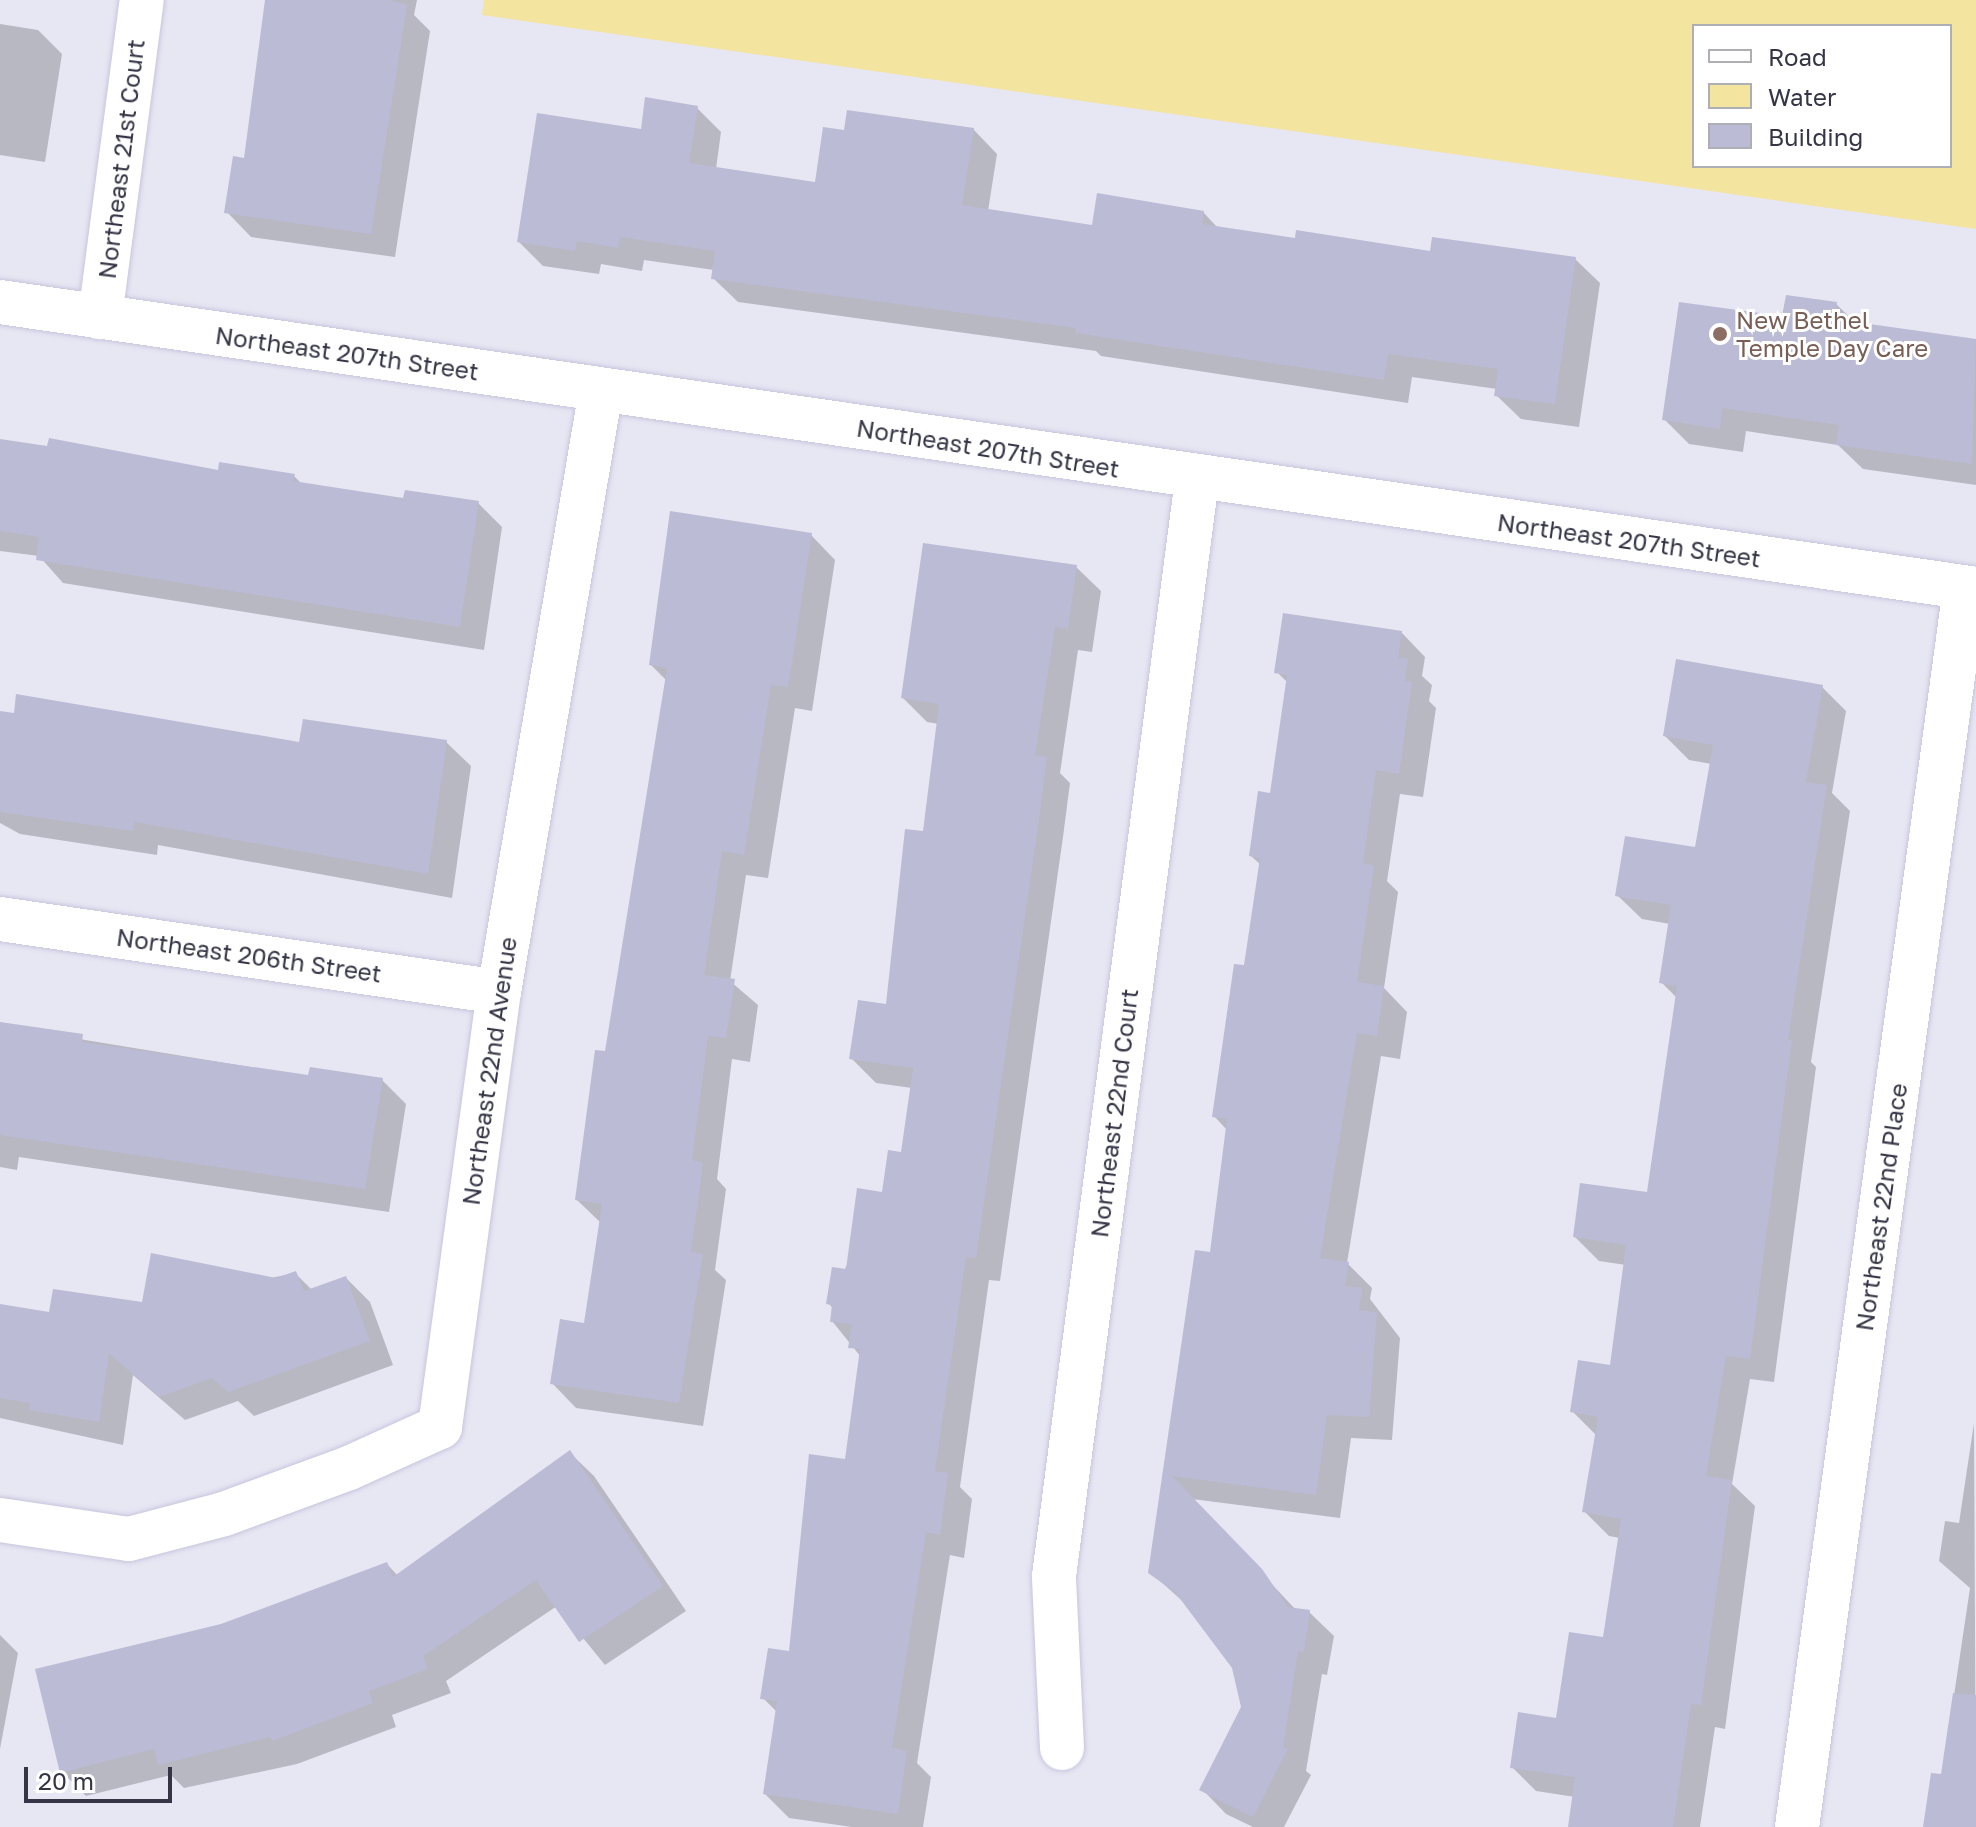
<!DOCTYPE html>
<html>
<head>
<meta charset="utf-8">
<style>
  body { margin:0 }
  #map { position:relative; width:1976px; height:1827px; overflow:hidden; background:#e7e6f3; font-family:"Golos Text",sans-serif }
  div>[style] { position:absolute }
  .water>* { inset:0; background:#f3e4a0 }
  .shadow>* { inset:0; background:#0003 }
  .building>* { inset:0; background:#bbbbd5 }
  .roads { filter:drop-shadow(0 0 2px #c7c5dd) drop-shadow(0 0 2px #c7c5dd) }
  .minor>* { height:44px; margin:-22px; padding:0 22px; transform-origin:22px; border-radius:22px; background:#fff }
  .dots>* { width:22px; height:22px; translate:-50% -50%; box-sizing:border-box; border:4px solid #fff; border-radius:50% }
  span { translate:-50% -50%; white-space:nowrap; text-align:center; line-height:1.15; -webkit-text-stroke:6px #fff; paint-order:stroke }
  .street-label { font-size:24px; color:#353546 }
  .education-label { font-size:24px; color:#785e54 }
  .left { translate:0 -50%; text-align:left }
  .legend { position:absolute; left:1692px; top:24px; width:260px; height:144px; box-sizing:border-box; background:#fff; border:2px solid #aeaeb5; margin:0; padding:10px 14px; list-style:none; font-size:24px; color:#353546 }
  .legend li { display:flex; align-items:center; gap:16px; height:40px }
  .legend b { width:40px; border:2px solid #aeaeb5 }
  .scale { position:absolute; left:24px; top:1767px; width:148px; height:36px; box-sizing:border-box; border:4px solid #353546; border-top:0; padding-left:10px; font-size:24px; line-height:28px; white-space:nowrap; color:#353546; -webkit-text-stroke:6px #fff; paint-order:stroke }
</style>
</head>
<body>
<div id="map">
  <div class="water">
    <i style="clip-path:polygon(evenodd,484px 0,1976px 0,1976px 229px,482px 15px,484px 0,1694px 26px,1950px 26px,1950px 166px,1694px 166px,1694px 26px)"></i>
  </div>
  <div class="shadow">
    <i style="clip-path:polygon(268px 0,417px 0,414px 15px,430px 31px,395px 257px,251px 237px,227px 212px,246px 160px)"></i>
    <i style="clip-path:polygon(0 24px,38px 30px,62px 54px,45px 162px,0 155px)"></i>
    <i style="clip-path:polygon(697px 108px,721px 132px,716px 169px,816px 184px,845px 132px,973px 129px,997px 154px,988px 211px,1093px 227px,1203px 212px,1218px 228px,1296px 240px,1431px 253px,1575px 259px,1600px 283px,1579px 427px,1521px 419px,1496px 395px,1497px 389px,1412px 377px,1408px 403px,1101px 356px,1096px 351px,738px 302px,713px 278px,714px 270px,644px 260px,642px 271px,601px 264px,599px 274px,543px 266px,519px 242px,642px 131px)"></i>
    <i style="clip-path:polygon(1836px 304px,1857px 324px,1976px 341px,1976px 485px,1863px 469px,1838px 445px,1746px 431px,1743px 452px,1689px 444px,1664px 419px,1784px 319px)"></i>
    <i style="clip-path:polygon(0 441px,220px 472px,294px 476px,303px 485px,405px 500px,478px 503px,502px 527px,484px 650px,63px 583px,39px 556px,0 551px)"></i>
    <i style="clip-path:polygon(811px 535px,835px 560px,812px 711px,795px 708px,768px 878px,746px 875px,730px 981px,758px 1005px,750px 1062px,732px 1059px,717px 1179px,726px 1189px,715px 1270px,726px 1280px,703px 1426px,576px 1408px,552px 1383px,585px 1325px,601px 1223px,577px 1200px,607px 1053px,667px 681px,651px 665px)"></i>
    <i style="clip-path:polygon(1076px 567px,1101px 591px,1092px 652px,1078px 650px,1060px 773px,1070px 783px,1063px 837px,1000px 1281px,989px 1280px,960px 1487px,972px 1499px,964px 1558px,950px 1555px,917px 1763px,931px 1777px,923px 1827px,852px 1827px,789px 1818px,765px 1794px,777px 1712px,763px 1698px,791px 1654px,846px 1461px,861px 1357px,832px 1321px,834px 1309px,828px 1303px,902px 1154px,912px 1088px,876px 1083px,851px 1058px,888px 1006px,925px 833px,939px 724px,927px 722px,903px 698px)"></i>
    <i style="clip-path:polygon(1401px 632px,1425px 657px,1422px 676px,1432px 685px,1429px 701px,1436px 708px,1423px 797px,1400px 794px,1387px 881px,1398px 892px,1384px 988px,1407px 1012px,1400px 1059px,1381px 1056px,1347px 1263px,1372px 1288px,1370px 1299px,1400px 1338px,1392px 1440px,1351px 1438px,1340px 1518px,1192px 1499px,1296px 1610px,1309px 1612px,1334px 1636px,1327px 1675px,1322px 1674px,1306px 1771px,1311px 1775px,1284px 1827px,1253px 1827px,1226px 1814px,1202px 1789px,1243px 1707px,1233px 1667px,1188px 1606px,1150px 1572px,1212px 1254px,1227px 1130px,1214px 1116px,1246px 967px,1261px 865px,1251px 856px,1272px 795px,1288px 683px,1277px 672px)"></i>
    <i style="clip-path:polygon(1822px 687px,1846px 711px,1832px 793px,1850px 811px,1811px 1062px,1816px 1067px,1774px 1382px,1750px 1379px,1732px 1484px,1755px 1506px,1725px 1729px,1715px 1727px,1700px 1827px,1571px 1827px,1575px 1797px,1536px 1791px,1512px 1767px,1557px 1720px,1605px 1639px,1620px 1538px,1609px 1536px,1584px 1511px,1597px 1436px,1572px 1411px,1612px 1367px,1626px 1265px,1599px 1261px,1575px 1237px,1649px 1194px,1678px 999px,1661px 982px,1670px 924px,1642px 919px,1617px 895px,1697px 849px,1712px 764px,1689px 760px,1665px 736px)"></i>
    <i style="clip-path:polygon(0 713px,301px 744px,446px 742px,471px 766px,452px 898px,158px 845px,157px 855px,20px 834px,0 823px)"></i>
    <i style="clip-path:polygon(0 1026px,310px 1077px,382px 1080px,406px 1104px,389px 1212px,19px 1157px,17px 1170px,0 1167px)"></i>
    <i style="clip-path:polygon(295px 1273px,312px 1290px,346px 1278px,370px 1302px,393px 1365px,254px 1416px,238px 1401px,185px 1420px,133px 1375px,123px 1445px,0 1418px,0 1306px,51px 1314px,144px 1304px)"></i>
    <i style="clip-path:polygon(1974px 1423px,1976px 1827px,1925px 1827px,1942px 1776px,1970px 1588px,1939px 1561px,1945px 1521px,1959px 1523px)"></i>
    <i style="clip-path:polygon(569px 1452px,594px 1476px,686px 1611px,605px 1665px,557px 1606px,446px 1681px,451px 1693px,392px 1715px,396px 1727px,297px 1764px,184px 1788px,171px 1775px,86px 1796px,62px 1772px,221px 1626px,387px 1564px,398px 1576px)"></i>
    <i style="clip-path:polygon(0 1635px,18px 1653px,0 1749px)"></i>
  </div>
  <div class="building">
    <i style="clip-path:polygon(265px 0,390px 0,407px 5px,371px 234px,224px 213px,233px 156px,244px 158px)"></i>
    <i style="clip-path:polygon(645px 97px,698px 106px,689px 163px,815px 182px,823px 127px,844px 130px,847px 110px,974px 128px,962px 205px,1092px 225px,1097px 193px,1204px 211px,1202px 224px,1295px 238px,1296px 230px,1430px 251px,1432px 237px,1576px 257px,1555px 404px,1494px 396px,1498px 369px,1388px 354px,1384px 380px,1075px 333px,1076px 328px,711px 279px,715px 251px,620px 237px,618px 248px,577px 241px,575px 251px,517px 242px,537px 113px,641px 129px)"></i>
    <i style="clip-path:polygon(1786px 295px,1837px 302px,1834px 319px,1976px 339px,1972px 464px,1836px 445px,1839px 425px,1722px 408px,1720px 429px,1662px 420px,1679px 302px,1782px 316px)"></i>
    <i style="clip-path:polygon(49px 438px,218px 470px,219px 462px,295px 474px,293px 481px,403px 498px,405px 490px,479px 501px,460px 627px,36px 560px,39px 537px,0 531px,0 439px,47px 446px)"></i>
    <i style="clip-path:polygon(670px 511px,812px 533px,788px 687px,771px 685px,744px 855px,722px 851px,704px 975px,735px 979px,726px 1038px,708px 1036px,692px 1160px,703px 1163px,691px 1252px,703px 1254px,679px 1403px,550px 1384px,560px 1319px,584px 1323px,602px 1204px,575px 1200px,595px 1050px,605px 1051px,667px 668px,649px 665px)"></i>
    <i style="clip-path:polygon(923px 543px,1077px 565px,1068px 629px,1055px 627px,1035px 755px,1047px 757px,1040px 812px,976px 1258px,966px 1257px,935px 1471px,948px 1473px,940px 1535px,926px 1532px,892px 1748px,907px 1751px,898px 1814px,763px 1794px,777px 1701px,760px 1699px,768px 1648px,789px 1651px,809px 1454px,845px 1459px,860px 1349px,848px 1348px,852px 1324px,830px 1322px,832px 1305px,826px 1304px,832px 1267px,846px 1269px,857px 1188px,882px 1192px,888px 1150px,901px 1152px,913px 1068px,849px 1059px,858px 1000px,886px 1004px,905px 829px,923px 831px,939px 704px,901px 698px)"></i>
    <i style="clip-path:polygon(1283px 613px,1402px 631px,1398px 657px,1408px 659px,1405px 681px,1412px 682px,1399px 774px,1376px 770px,1363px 863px,1374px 866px,1357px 982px,1384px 986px,1377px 1036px,1357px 1033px,1320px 1258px,1349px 1262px,1345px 1286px,1362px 1288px,1359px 1310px,1377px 1312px,1369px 1417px,1327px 1415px,1316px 1495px,1172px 1476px,1262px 1569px,1288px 1607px,1310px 1610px,1304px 1652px,1298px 1651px,1283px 1747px,1288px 1749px,1253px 1817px,1199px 1790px,1241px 1707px,1232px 1668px,1175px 1592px,1148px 1573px,1195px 1250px,1210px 1252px,1227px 1119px,1212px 1117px,1234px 964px,1244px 965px,1260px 858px,1249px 856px,1258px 791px,1270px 793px,1287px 675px,1274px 673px)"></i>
    <i style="clip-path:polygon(1676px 659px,1823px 685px,1806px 782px,1827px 785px,1788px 1040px,1792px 1040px,1750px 1359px,1726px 1356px,1706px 1476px,1732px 1480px,1701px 1705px,1691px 1704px,1673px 1827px,1568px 1827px,1575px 1777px,1510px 1768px,1518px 1712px,1556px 1718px,1569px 1632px,1603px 1637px,1621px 1519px,1582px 1512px,1598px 1417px,1570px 1412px,1578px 1360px,1610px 1365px,1626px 1245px,1573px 1237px,1580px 1183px,1647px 1192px,1677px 986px,1659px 983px,1671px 905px,1615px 896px,1625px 836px,1695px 847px,1713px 745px,1663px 736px)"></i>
    <i style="clip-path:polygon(16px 694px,299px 742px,303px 719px,447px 740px,428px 874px,135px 822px,133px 831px,0 812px,0 711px,14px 713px)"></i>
    <i style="clip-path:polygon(0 1022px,83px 1034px,82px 1042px,308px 1075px,310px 1067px,383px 1078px,365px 1189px,0 1135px)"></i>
    <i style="clip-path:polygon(151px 1253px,276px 1278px,296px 1271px,304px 1291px,346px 1276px,370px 1341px,228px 1392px,212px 1378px,159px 1397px,109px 1353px,99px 1422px,29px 1410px,30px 1403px,0 1398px,0 1304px,49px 1312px,53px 1289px,142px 1302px)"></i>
    <i style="clip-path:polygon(570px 1450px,663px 1586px,579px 1642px,536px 1580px,423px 1656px,428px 1669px,369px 1691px,373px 1703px,272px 1741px,270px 1737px,158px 1765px,154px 1749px,60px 1773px,35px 1669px,221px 1624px,387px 1562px,393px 1577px)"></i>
    <i style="clip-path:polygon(1953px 1693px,1976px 1695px,1976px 1827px,1923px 1827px,1931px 1773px,1941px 1774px)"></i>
  </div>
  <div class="roads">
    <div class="minor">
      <i style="left:0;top:302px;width:1997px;rotate:8.26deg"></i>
      <i style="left:100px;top:317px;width:320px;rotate:-82.5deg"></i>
      <i style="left:0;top:919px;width:504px;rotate:8.32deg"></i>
      <i style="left:0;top:1520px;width:130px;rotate:8.4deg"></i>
      <i style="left:129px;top:1539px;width:98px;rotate:-14.7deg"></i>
      <i style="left:224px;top:1514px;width:133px;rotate:-20.2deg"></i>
      <i style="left:349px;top:1468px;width:100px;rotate:-24.3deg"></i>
      <i style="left:440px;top:1427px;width:439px;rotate:-82.3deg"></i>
      <i style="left:499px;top:992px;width:611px;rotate:-80.38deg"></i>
      <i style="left:1062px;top:1748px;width:172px;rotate:-92.7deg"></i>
      <i style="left:1054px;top:1576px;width:1106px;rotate:-82.57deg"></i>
      <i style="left:1797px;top:1827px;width:1251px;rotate:-82.28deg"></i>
    </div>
  </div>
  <div class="dots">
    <i style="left:1720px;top:334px;background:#8d6e63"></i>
  </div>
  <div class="street-label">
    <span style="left:121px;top:159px;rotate:-83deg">Northeast 21st Court</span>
    <span style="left:347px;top:353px;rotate:8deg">Northeast 207th Street</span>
    <span style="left:988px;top:448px;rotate:9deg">Northeast 207th Street</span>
    <span style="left:1629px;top:540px;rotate:8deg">Northeast 207th Street</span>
    <span style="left:249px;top:955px;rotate:8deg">Northeast 206th Street</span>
    <span style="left:489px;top:1071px;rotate:-82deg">Northeast 22nd Avenue</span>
    <span style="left:1114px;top:1113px;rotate:-83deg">Northeast 22nd Court</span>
    <span style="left:1881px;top:1207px;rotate:-82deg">Northeast 22nd Place</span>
  </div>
  <div class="education-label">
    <span class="left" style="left:1736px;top:334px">New Bethel<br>Temple Day Care</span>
  </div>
  <ul class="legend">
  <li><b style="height:10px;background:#fff"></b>Road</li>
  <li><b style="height:22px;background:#f3e4a0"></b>Water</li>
  <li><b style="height:22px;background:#bbbbd5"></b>Building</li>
  </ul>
  <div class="scale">20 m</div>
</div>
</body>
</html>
